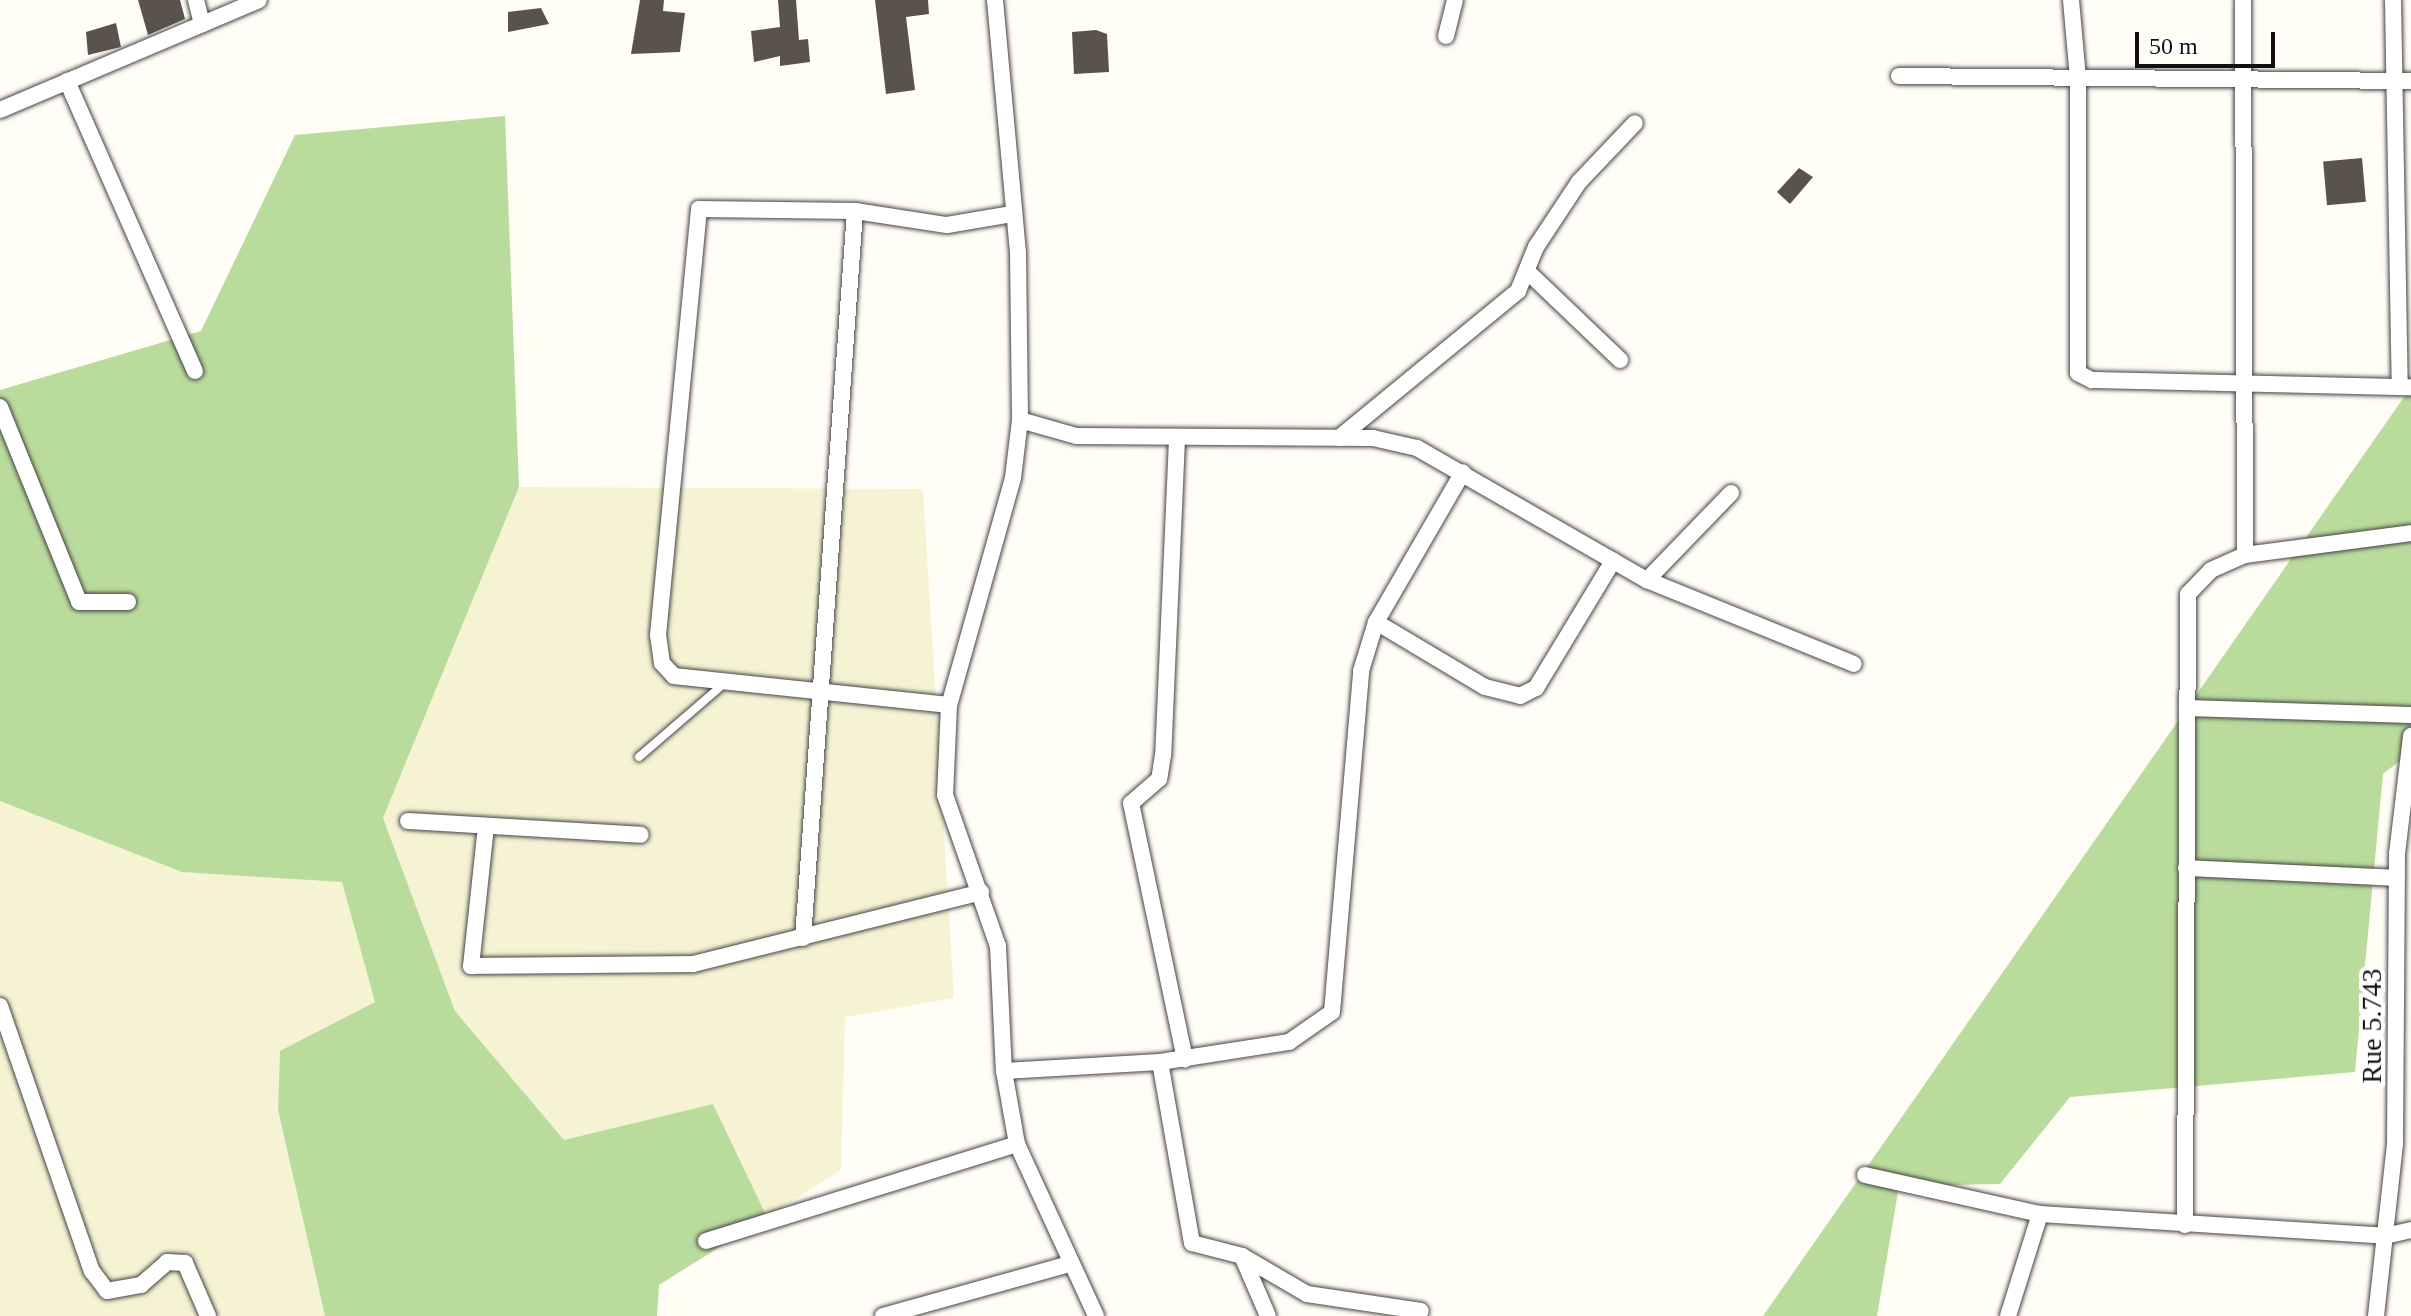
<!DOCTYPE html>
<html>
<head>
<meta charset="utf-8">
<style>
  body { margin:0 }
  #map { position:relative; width:2411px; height:1316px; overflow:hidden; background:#fffdf5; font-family:"Times New Roman",serif }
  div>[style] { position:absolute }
  .farmland>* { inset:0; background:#f6f3d4 }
  .forest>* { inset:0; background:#b9dc9c }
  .building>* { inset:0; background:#5a524d; transform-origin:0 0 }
  .roads { filter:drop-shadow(0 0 2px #444) drop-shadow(0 0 2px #444) }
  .lane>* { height:8px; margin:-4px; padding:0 4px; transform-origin:4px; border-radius:4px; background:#fff }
  .street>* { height:16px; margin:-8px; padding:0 8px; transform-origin:8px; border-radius:8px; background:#fff }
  span { translate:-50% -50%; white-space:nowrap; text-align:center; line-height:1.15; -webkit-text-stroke:8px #fff; paint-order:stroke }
  .street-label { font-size:28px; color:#111 }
  .scale { position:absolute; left:2135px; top:32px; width:140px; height:36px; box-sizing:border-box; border:4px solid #111; border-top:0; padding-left:10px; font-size:24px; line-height:28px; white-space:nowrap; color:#111; -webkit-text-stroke:6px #fff; paint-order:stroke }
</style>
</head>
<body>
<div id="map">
  <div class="farmland">
    <i style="clip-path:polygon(519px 487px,923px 489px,954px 998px,845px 1017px,841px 1170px,767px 1217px,713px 1104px,564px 1140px,455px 1011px,383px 818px)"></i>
    <i style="clip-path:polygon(0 801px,182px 872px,342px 881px,375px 1002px,278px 1110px,325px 1316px,0 1316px)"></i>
  </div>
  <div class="forest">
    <i style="clip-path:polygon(505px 116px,519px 487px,383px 818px,455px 1011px,564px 1140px,713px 1104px,767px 1217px,659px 1285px,657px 1316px,325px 1316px,278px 1110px,280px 1051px,375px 1002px,342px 882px,182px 872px,0 801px,0 390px,201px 331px,295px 135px)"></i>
    <i style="clip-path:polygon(2411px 387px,2411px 752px,2383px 774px,2355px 1072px,2070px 1097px,2000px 1184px,1899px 1186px,1877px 1316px,1763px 1316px)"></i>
  </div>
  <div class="building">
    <i style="clip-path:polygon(138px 0,180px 0,185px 19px,148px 35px)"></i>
    <i style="clip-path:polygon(640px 0,664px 0,663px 11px,685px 13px,680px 52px,631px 54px)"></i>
    <i style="clip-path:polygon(778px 0,796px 0,799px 40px,808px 39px,810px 62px,780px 66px,780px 56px,754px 62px,751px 31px,780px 27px)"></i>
    <i style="clip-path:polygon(875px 0,928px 0,929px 14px,906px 17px,915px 90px,886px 94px)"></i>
    <i style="clip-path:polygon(541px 8px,549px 24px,508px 32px,508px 12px)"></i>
    <i style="clip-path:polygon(116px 23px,121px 47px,88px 55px,86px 32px)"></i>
    <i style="clip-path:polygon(1096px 30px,1107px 34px,1109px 72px,1074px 74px,1072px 32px)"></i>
    <i style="left:2362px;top:158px;width:44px;height:39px;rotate:85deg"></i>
    <i style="clip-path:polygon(1799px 168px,1813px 177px,1790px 204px,1777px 192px)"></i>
  </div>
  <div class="roads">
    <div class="lane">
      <i style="left:639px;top:757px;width:115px;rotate:-40.8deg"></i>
    </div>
    <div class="street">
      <i style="left:196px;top:0;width:25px;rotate:76deg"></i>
      <i style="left:995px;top:0;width:254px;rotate:84.8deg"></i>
      <i style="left:1018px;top:253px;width:167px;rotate:89.3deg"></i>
      <i style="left:1020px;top:420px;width:58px;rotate:96.9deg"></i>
      <i style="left:1013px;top:478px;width:236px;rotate:105.7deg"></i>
      <i style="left:949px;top:705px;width:90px;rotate:92.5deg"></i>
      <i style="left:945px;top:795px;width:160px;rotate:70.7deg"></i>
      <i style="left:998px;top:946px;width:125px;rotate:87.3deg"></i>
      <i style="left:1004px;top:1071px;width:74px;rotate:79.9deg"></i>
      <i style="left:1017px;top:1144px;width:189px;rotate:65.3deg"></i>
      <i style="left:2071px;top:0;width:78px;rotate:84.9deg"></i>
      <i style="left:2078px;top:78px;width:295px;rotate:90deg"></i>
      <i style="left:2078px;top:373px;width:16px;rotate:27deg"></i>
      <i style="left:2092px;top:380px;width:319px;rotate:1.3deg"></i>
      <i style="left:2393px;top:0;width:386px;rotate:89deg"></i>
      <i style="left:1446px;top:36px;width:37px;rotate:-76deg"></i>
      <i style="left:1899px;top:76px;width:512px;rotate:0.56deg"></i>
      <i style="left:67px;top:81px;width:317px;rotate:66.2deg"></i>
      <i style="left:0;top:110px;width:281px;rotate:-23deg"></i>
      <i style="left:1529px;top:273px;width:126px;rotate:43.7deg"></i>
      <i style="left:0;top:407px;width:210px;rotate:67.9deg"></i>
      <i style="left:79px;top:602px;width:49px"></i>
      <i style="left:1020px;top:420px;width:58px;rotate:15.9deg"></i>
      <i style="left:1076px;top:436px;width:297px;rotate:0.4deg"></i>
      <i style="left:1373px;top:438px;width:45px;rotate:12.8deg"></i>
      <i style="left:1417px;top:448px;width:265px;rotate:29.9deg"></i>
      <i style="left:1647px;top:580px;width:223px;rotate:22.1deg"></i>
      <i style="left:1339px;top:438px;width:232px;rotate:-39.4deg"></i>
      <i style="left:1518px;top:291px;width:48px;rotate:-67.8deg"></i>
      <i style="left:1536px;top:247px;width:78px;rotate:-56.5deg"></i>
      <i style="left:1579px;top:182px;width:81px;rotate:-46.5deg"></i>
      <i style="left:1177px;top:439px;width:316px;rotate:92.5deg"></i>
      <i style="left:1163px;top:755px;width:24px;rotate:99deg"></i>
      <i style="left:1159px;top:779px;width:37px;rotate:139deg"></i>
      <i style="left:1131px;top:803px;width:262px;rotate:78.1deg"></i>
      <i style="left:2245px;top:555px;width:167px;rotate:-7.5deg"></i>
      <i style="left:1647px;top:580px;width:121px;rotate:-46deg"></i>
      <i style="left:1376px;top:622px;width:127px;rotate:30.8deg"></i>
      <i style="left:1485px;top:687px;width:36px;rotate:14deg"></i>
      <i style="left:1520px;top:696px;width:18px;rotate:-27deg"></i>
      <i style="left:1536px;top:688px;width:149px;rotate:-58.8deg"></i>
      <i style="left:949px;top:705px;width:277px;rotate:-174deg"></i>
      <i style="left:674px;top:676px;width:18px;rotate:-133deg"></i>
      <i style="left:662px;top:663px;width:28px;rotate:-98deg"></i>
      <i style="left:658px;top:635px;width:428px;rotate:-84.5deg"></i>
      <i style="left:699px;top:209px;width:156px;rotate:0.7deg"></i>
      <i style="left:855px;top:211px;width:93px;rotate:8.7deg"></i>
      <i style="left:947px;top:225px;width:66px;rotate:-9.6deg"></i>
      <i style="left:2187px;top:708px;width:224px;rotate:1.8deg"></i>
      <i style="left:408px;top:821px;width:233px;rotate:3.4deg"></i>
      <i style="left:486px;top:826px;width:141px;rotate:96.1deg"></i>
      <i style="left:471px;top:966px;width:222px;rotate:-0.5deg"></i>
      <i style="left:693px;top:964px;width:297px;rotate:-14deg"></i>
      <i style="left:2186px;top:868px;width:211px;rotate:2.7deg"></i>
      <i style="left:803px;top:938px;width:729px;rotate:-85.91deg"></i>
      <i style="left:0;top:1006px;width:281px;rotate:70.9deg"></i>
      <i style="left:92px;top:1271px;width:25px;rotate:53deg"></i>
      <i style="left:107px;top:1291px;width:35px;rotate:-10deg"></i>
      <i style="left:141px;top:1285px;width:35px;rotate:-41deg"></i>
      <i style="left:167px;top:1262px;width:18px;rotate:3deg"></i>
      <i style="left:185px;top:1263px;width:58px;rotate:66.5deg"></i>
      <i style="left:1160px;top:1062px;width:131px;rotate:-8.8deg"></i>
      <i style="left:1289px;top:1042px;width:52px;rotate:-34.9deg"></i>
      <i style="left:1332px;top:1012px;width:342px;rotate:-85.1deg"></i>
      <i style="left:1361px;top:671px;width:51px;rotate:-73deg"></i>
      <i style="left:1376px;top:622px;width:173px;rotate:-59.9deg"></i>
      <i style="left:1004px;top:1071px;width:156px;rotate:-3.3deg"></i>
      <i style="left:1160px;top:1062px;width:184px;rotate:80deg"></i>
      <i style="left:1192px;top:1243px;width:52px;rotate:14.6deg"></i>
      <i style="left:1242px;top:1256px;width:75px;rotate:30.3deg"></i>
      <i style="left:1307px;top:1294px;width:115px;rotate:8.5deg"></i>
      <i style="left:1865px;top:1175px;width:179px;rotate:12.6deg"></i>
      <i style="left:2040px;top:1214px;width:346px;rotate:3.6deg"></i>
      <i style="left:2385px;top:1236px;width:27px;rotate:-13deg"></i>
      <i style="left:2185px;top:1225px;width:631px;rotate:-89.73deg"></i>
      <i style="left:2188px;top:594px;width:33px;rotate:-46deg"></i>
      <i style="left:2211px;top:570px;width:37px;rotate:-24deg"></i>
      <i style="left:2245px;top:555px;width:555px;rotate:-90.21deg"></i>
      <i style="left:706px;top:1241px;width:326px;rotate:-17.3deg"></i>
      <i style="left:1242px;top:1256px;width:65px;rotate:66.6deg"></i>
      <i style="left:883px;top:1316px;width:193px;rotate:-15.6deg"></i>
      <i style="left:2008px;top:1316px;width:107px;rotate:-72.6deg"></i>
      <i style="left:2376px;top:1316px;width:173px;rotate:-83.7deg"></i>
      <i style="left:2395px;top:1144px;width:290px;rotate:-89.6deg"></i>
      <i style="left:2397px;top:854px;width:119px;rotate:-83.2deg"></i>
    </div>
  </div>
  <div class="street-label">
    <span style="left:2372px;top:1026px;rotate:-90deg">Rue 5.743</span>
  </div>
  <div class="scale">50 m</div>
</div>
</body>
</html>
